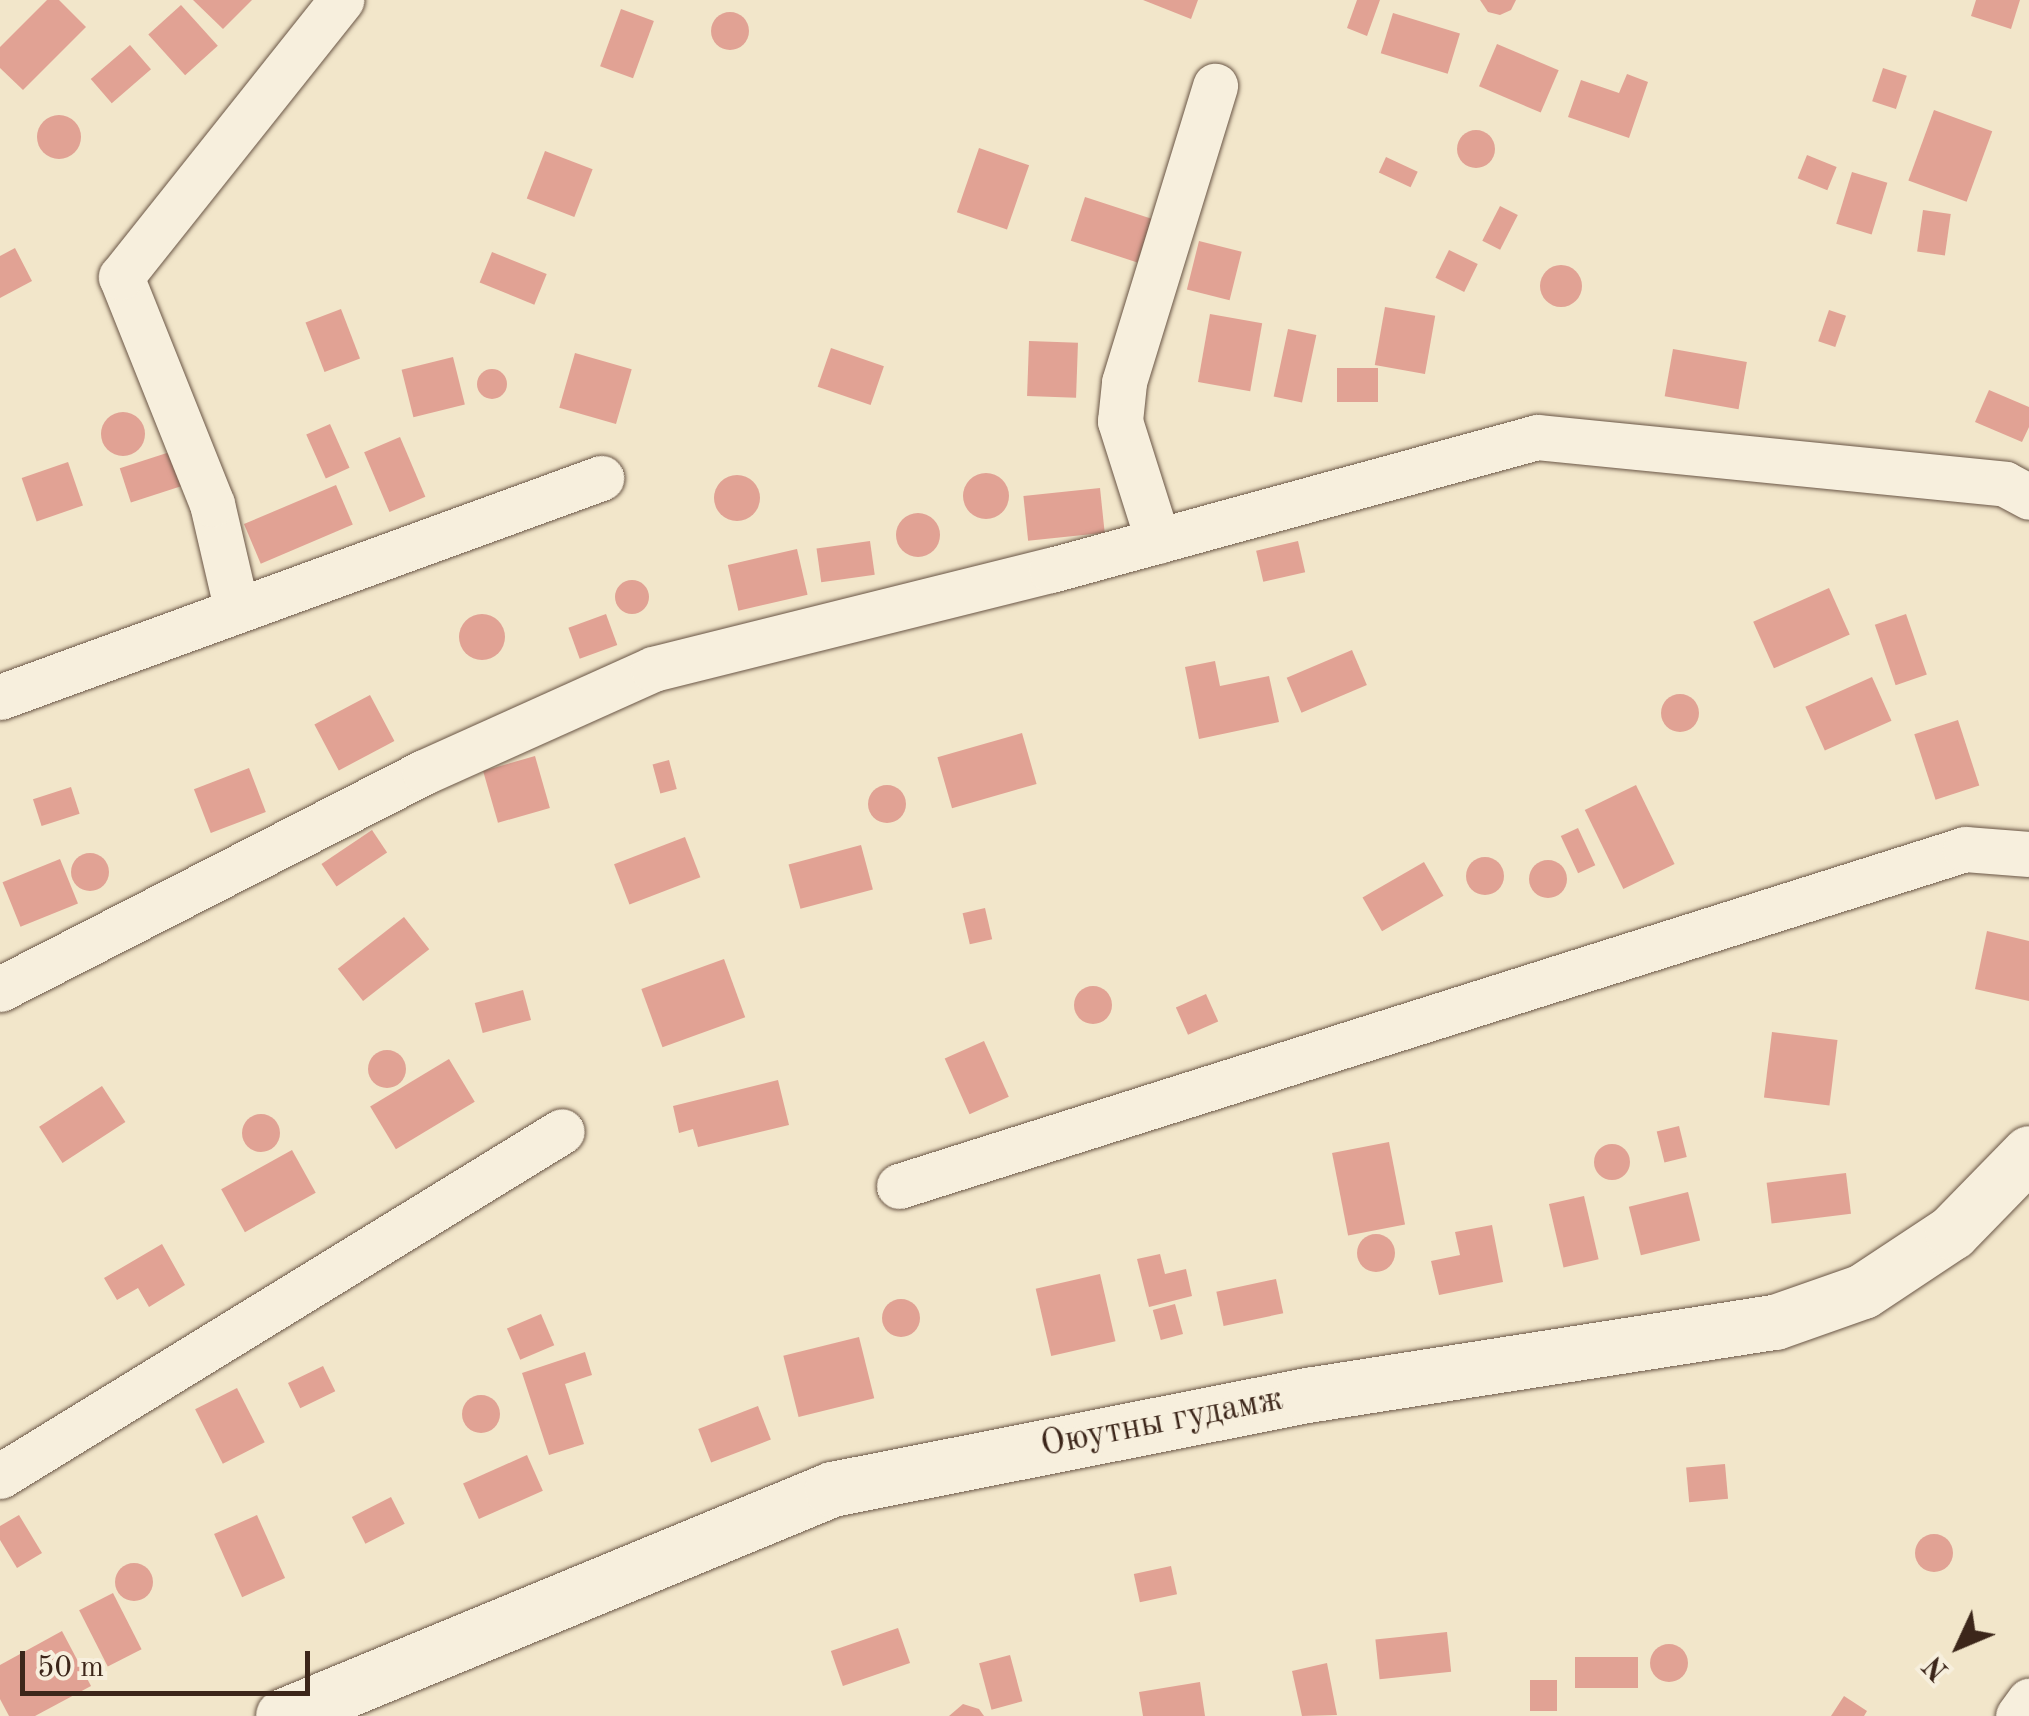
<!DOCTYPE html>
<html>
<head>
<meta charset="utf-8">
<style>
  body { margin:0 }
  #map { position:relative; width:2029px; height:1716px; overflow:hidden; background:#f2e6ca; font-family:"Old Standard TT",serif }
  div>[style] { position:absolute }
  .building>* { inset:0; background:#e1a294; transform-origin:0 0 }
  .round { border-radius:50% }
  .roads { filter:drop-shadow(0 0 2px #6a5646) drop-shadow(0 0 2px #6a5646) }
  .minor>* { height:45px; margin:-22.5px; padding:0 22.5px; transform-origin:22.5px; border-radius:22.5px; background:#f7efdd }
  .tertiary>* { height:55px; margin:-27.5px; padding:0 27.5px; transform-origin:27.5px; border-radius:27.5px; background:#f7efdd }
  span { translate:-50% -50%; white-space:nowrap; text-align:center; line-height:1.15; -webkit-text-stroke:8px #f7efdd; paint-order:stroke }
  .street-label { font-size:35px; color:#3c261a }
  .north { position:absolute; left:1909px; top:1596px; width:100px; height:100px; -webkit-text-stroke:8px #f7efdd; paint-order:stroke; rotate:226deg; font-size:28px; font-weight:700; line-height:40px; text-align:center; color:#3c261a }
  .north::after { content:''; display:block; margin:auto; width:35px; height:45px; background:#3c261a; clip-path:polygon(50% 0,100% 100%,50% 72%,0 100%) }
  .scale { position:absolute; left:20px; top:1651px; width:290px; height:45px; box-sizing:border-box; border:5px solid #3c261a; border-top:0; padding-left:12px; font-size:30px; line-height:35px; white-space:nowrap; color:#3c261a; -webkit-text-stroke:8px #f7efdd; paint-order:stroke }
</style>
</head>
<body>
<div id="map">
  <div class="building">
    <i style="clip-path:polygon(47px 0,59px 0,86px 27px,23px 90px,0 68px,0 47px)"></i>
    <i style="clip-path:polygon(193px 0,252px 0,223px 29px)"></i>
    <i style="clip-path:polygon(1143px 0,1198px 0,1191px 19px)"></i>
    <i style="clip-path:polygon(1357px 0,1380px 0,1367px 36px,1347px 28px)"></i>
    <i style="clip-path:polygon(1480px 0,1516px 0,1511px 10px,1500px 15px,1488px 12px)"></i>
    <i style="clip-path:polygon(1976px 0,2020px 0,2011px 29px,1971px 16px)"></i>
    <i style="left:181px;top:5px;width:55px;height:44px;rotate:48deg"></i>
    <i style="left:621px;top:9px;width:35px;height:61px;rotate:20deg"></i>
    <i class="round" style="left:711px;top:12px;width:38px;height:38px"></i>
    <i style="left:1393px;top:13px;width:70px;height:42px;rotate:17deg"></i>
    <i style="left:1497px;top:44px;width:67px;height:46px;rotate:23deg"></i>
    <i style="left:130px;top:45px;width:32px;height:52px;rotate:49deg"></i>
    <i style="left:1883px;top:68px;width:25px;height:35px;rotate:18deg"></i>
    <i style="clip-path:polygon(1627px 74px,1648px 82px,1629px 138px,1568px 117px,1581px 80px,1619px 93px)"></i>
    <i style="left:1934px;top:110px;width:62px;height:75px;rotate:20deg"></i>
    <i class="round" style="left:37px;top:115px;width:44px;height:44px"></i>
    <i class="round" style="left:1457px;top:130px;width:38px;height:38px"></i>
    <i style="left:979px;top:148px;width:53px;height:68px;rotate:19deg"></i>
    <i style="left:545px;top:151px;width:51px;height:51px;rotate:21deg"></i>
    <i style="left:1807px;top:155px;width:32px;height:25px;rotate:22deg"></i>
    <i style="left:1386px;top:157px;width:35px;height:17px;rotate:25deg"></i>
    <i style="left:1852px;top:172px;width:37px;height:54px;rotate:17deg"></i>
    <i style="left:1085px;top:197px;width:70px;height:46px;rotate:18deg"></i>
    <i style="left:1500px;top:206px;width:20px;height:39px;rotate:27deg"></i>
    <i style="left:1923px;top:210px;width:28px;height:42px;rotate:8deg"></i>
    <i style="left:1199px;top:241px;width:44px;height:50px;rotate:14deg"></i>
    <i style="clip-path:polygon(15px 248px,32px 281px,0 298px,0 256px)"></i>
    <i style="left:1449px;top:250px;width:32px;height:31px;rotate:26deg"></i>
    <i style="left:492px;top:252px;width:59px;height:33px;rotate:22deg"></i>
    <i class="round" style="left:1540px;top:265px;width:42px;height:42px"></i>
    <i style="left:1385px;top:307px;width:51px;height:59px;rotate:10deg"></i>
    <i style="left:341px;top:309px;width:53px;height:38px;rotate:69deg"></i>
    <i style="left:1829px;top:310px;width:18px;height:33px;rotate:19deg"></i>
    <i style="left:1210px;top:314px;width:53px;height:69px;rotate:10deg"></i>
    <i style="left:1288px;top:329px;width:29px;height:69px;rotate:12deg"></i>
    <i style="left:1029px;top:341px;width:49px;height:55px;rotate:2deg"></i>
    <i style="left:831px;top:348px;width:56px;height:41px;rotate:19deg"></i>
    <i style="left:1673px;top:349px;width:75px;height:48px;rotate:10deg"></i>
    <i style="left:575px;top:353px;width:59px;height:57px;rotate:16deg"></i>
    <i style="left:453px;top:357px;width:49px;height:53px;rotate:76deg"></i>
    <i style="left:1337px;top:368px;width:41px;height:34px"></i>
    <i class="round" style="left:477px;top:369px;width:30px;height:30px"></i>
    <i style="clip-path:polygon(1989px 390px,2029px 407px,2029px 427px,2022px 442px,1975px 422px)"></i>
    <i class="round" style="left:101px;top:412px;width:44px;height:44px"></i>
    <i style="left:330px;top:424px;width:48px;height:26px;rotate:66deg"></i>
    <i style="left:400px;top:437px;width:65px;height:39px;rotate:67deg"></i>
    <i style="left:173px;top:451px;width:36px;height:56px;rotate:72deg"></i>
    <i style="left:68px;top:462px;width:46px;height:49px;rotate:71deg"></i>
    <i class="round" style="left:963px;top:473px;width:46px;height:46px"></i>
    <i class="round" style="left:714px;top:475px;width:46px;height:46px"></i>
    <i style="left:336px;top:485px;width:43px;height:100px;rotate:67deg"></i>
    <i style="left:1100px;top:488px;width:45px;height:77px;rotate:84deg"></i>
    <i class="round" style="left:896px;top:513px;width:44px;height:44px"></i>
    <i style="left:870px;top:541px;width:34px;height:54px;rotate:82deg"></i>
    <i style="left:1298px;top:541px;width:32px;height:43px;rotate:77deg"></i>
    <i style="left:797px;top:549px;width:47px;height:71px;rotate:77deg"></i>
    <i class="round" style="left:615px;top:580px;width:34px;height:34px"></i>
    <i style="left:1829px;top:588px;width:51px;height:83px;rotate:66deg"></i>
    <i style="left:606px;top:614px;width:33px;height:40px;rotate:70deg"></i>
    <i style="left:1906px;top:614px;width:64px;height:33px;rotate:71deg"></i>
    <i class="round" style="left:459px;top:614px;width:46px;height:46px"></i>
    <i style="left:1352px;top:650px;width:38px;height:71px;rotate:67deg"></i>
    <i style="clip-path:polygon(1215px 661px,1220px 686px,1269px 676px,1279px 722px,1199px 739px,1185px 667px)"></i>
    <i style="left:1872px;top:677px;width:48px;height:73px;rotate:66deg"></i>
    <i class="round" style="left:1661px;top:694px;width:38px;height:38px"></i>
    <i style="left:370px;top:695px;width:52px;height:63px;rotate:62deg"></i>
    <i style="left:1958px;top:720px;width:69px;height:46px;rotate:72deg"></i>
    <i style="left:1022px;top:733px;width:53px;height:88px;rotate:74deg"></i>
    <i style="left:535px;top:756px;width:54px;height:54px;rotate:74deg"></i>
    <i style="left:669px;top:760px;width:30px;height:17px;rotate:75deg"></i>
    <i style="left:249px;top:768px;width:47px;height:59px;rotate:69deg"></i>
    <i style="left:1636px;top:785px;width:88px;height:57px;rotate:64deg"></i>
    <i class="round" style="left:868px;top:785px;width:38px;height:38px"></i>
    <i style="left:71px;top:787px;width:28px;height:40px;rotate:72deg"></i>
    <i style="left:1578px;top:828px;width:41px;height:19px;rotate:65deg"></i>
    <i style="left:372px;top:830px;width:27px;height:61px;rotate:56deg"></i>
    <i style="left:685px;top:837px;width:43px;height:76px;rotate:69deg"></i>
    <i style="left:861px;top:845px;width:46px;height:75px;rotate:75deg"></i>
    <i class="round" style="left:71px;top:853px;width:38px;height:38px"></i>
    <i class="round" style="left:1466px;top:857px;width:38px;height:38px"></i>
    <i style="left:60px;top:859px;width:48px;height:62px;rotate:68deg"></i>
    <i class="round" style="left:1529px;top:860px;width:38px;height:38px"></i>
    <i style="left:1424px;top:862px;width:39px;height:71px;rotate:60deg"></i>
    <i style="left:985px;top:908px;width:32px;height:23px;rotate:77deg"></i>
    <i style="left:404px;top:917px;width:41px;height:84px;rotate:52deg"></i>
    <i style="clip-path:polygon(1987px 931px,2029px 941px,2029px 1001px,1975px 989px)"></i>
    <i style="left:724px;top:959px;width:62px;height:88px;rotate:70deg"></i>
    <i class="round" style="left:1074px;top:986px;width:38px;height:38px"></i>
    <i style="left:523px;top:990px;width:31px;height:50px;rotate:75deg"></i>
    <i style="left:1206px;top:994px;width:30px;height:33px;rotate:66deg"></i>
    <i style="left:1772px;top:1032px;width:66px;height:66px;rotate:7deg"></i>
    <i style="left:984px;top:1041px;width:61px;height:43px;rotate:66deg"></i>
    <i class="round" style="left:368px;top:1050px;width:38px;height:38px"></i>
    <i style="left:449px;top:1059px;width:50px;height:92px;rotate:59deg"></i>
    <i style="clip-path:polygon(778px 1080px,789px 1125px,698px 1147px,693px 1129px,679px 1133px,673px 1106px)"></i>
    <i style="left:102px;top:1086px;width:43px;height:75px;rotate:57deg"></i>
    <i class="round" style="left:242px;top:1114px;width:38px;height:38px"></i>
    <i style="left:1679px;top:1126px;width:32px;height:23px;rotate:76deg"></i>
    <i style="left:1389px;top:1142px;width:84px;height:58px;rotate:79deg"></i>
    <i class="round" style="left:1594px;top:1144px;width:36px;height:36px"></i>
    <i style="left:292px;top:1150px;width:49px;height:81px;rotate:61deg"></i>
    <i style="left:1846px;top:1173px;width:41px;height:80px;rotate:83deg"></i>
    <i style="left:1688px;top:1192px;width:50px;height:61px;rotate:76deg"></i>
    <i style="left:1584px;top:1196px;width:65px;height:36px;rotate:77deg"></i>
    <i style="clip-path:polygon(1492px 1225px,1503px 1282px,1439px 1295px,1431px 1261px,1460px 1255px,1455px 1232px)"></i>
    <i class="round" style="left:1357px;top:1234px;width:38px;height:38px"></i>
    <i style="clip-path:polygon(162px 1244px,185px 1285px,149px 1307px,138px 1288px,117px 1300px,104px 1278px)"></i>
    <i style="clip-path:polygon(1160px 1254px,1165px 1274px,1186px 1269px,1192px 1296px,1149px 1307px,1137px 1259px)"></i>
    <i style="left:1100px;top:1274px;width:69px;height:66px;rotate:77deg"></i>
    <i style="left:1276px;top:1279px;width:35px;height:61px;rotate:78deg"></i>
    <i class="round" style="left:882px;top:1299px;width:38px;height:38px"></i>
    <i style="left:1175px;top:1304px;width:31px;height:23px;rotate:75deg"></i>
    <i style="left:541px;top:1314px;width:34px;height:37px;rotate:67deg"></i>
    <i style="left:859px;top:1337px;width:63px;height:78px;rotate:76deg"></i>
    <i style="clip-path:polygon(585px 1352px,592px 1375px,565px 1384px,584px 1444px,549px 1455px,522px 1373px)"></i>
    <i style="left:323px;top:1366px;width:28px;height:39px;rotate:64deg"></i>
    <i style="left:237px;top:1388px;width:61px;height:47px;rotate:63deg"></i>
    <i class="round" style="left:462px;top:1395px;width:38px;height:38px"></i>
    <i style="left:758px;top:1406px;width:36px;height:64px;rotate:69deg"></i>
    <i style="left:527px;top:1455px;width:39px;height:70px;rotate:66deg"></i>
    <i style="left:1725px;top:1464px;width:35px;height:39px;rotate:85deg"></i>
    <i style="left:391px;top:1497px;width:30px;height:44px;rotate:63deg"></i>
    <i style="clip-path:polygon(19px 1515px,42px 1553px,17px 1568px,0 1540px,0 1526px)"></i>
    <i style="left:257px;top:1515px;width:69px;height:47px;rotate:66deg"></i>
    <i class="round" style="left:1915px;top:1534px;width:38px;height:38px"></i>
    <i class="round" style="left:115px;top:1563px;width:38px;height:38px"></i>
    <i style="left:1171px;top:1566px;width:29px;height:38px;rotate:78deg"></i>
    <i style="left:113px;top:1593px;width:63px;height:38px;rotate:63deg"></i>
    <i style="left:898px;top:1628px;width:37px;height:71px;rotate:71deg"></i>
    <i style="clip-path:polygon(62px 1631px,91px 1686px,35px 1716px,9px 1716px,0 1699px,0 1665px)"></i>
    <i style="left:1447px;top:1632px;width:40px;height:72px;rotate:84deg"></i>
    <i class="round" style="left:1650px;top:1644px;width:38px;height:38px"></i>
    <i style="left:1010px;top:1655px;width:48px;height:32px;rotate:75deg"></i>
    <i style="left:1575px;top:1657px;width:63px;height:31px"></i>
    <i style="clip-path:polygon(1327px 1663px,1337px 1715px,1302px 1716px,1292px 1671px)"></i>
    <i style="left:1530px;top:1680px;width:27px;height:31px"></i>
    <i style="clip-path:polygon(1200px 1682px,1205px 1716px,1143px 1716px,1139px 1692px)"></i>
    <i style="clip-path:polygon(1844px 1696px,1867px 1711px,1864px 1716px,1831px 1716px)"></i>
    <i style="clip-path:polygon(963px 1704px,979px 1709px,984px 1716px,949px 1716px)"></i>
  </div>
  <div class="roads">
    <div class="minor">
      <i style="left:1158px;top:541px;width:126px;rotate:-107.6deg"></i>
      <i style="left:1120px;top:421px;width:39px;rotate:-84deg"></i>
      <i style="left:1124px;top:382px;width:310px;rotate:-72.9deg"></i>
      <i style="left:236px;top:607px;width:106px;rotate:-103.1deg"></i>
      <i style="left:212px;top:504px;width:245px;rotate:-111.8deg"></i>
      <i style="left:121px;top:277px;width:354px;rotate:-51.5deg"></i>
      <i style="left:0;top:697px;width:640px;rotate:-20.02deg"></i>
      <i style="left:0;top:989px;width:476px;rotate:-27.1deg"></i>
      <i style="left:424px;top:772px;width:251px;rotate:-24.2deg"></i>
      <i style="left:653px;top:669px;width:410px;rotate:-14deg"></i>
      <i style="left:1051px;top:570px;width:504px;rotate:-15.3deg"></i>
      <i style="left:1537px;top:437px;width:470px;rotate:5.7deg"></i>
      <i style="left:2005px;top:484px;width:27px;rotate:28deg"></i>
      <i style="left:899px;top:1186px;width:1118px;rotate:-17.54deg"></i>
      <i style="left:1965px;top:849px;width:64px;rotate:4.5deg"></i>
      <i style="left:0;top:1476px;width:659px;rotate:-31.54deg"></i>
      <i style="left:2018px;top:1716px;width:19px;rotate:-54deg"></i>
    </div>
    <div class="tertiary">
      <i style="left:283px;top:1716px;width:594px;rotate:-22.46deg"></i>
      <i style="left:832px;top:1489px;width:484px;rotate:-11.2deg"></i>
      <i style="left:1307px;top:1395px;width:474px;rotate:-8.9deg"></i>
      <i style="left:1775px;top:1322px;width:93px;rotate:-19.4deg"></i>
      <i style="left:1863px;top:1291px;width:107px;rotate:-33.5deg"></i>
      <i style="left:1952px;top:1232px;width:110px;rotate:-45.7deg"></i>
    </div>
  </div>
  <div class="street-label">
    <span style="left:1162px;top:1423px;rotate:-11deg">Оюутны гудамж</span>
  </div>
  <div class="north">N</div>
  <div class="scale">50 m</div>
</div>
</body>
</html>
